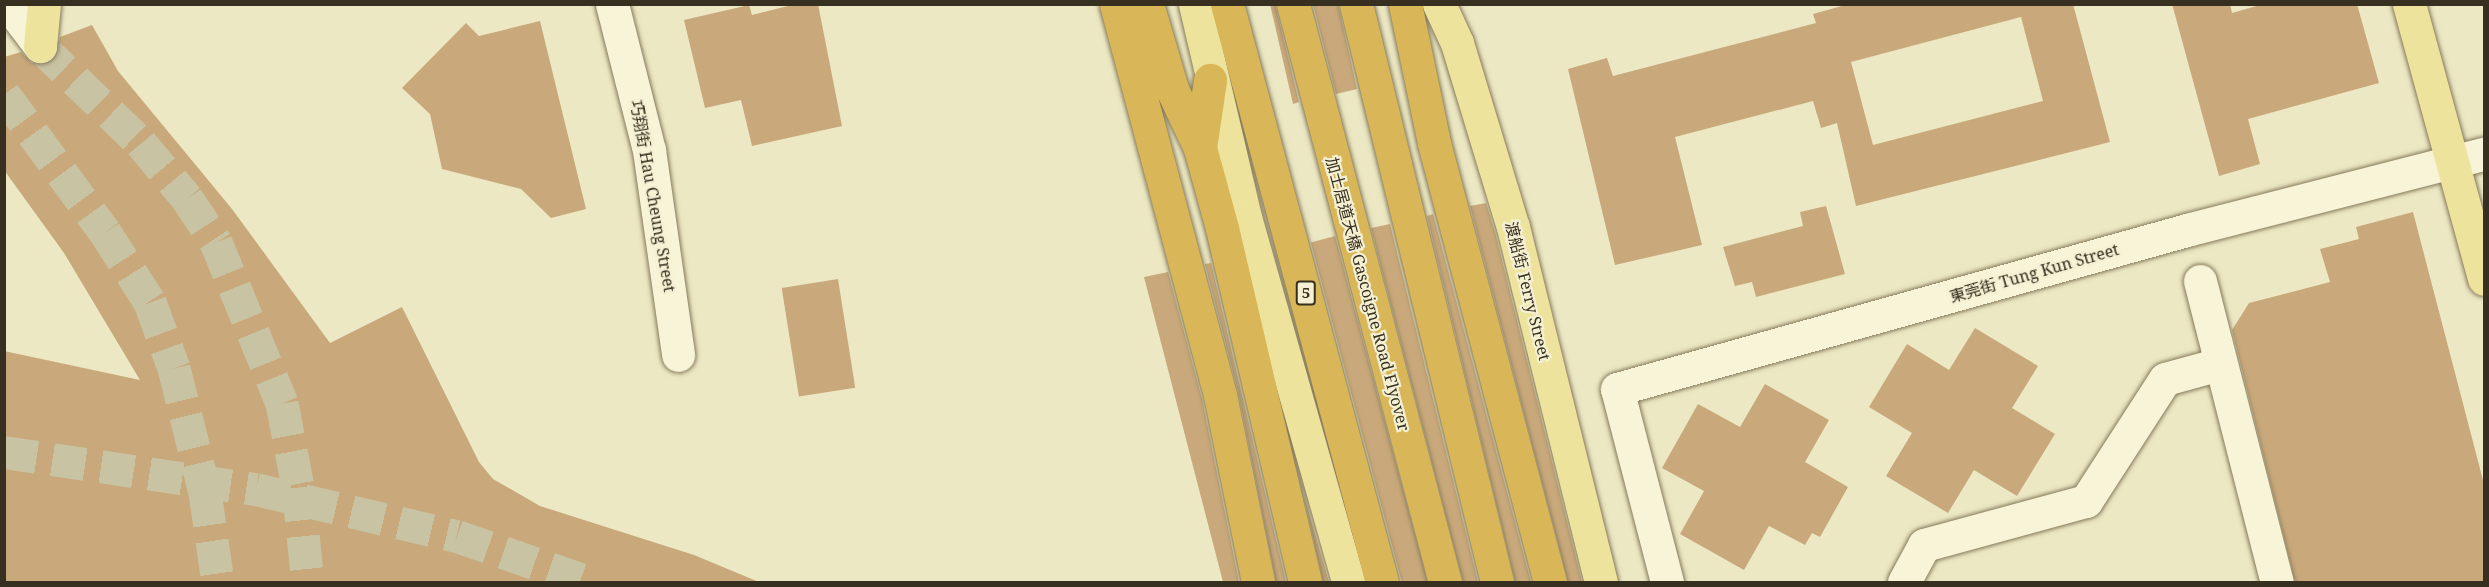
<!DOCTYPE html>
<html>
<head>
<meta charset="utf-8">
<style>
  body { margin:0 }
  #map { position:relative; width:2489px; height:587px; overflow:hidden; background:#ece8c4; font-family:"Noto Serif","Noto Sans TC",serif }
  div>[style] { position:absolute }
  .building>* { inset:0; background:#c9a97b; transform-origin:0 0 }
  .minor-tunnel>* { height:33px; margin-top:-16.5px; transform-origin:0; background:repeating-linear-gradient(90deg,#c8c3a3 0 33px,transparent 0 49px) }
  .major-tunnel>* { height:33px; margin-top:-16.5px; transform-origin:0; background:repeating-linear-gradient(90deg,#c8c3a3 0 33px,transparent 0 49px) }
  .highway-tunnel>* { height:33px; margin-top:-16.5px; transform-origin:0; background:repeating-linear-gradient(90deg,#c8c3a3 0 33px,transparent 0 49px) }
  .roads { filter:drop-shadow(0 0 2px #867a5b) drop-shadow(0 0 2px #867a5b) }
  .minor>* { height:33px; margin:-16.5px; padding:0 16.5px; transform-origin:16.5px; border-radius:16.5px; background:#f8f4d7 }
  .major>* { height:33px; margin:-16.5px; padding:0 16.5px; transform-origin:16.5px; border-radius:16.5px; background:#eee39d }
  .highway>* { height:33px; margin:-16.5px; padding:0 16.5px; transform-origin:16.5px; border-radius:16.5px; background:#d9b758 }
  span { translate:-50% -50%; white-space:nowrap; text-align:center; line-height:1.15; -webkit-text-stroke:4.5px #f4f0d3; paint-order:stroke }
  .shield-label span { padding:2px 4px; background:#f4f0d3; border:2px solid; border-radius:4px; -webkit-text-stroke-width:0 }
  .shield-label { font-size:15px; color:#372f1f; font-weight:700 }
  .street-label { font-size:16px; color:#372f1f }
  .frame { position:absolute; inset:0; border:6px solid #372f1f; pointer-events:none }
</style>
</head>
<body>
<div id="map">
  <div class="building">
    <i style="clip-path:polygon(796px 4px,818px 4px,842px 126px,752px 146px,741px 100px,705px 108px,684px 20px,749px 5px,752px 15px)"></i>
    <i style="clip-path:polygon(1270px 4px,1275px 4px,1299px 102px,1293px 104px)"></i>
    <i style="clip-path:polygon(1313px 4px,1338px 4px,1357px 89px,1336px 94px)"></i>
    <i style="clip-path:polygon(evenodd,1849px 4px,2073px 4px,2110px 142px,1856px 206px,1837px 123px,1821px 128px,1813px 101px,1675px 137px,1702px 245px,1615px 265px,1568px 69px,1607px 58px,1613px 76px,1816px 23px,1813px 14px,1849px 4px,2021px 17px,2043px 101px,1873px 145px,1851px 62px,2021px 17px)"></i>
    <i style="clip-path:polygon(2172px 4px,2230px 4px,2232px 13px,2264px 4px,2357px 4px,2379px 83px,2248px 119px,2260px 164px,2219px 176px)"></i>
    <i style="clip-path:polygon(540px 21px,586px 209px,551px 218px,521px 189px,442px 169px,430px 114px,402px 88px,466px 23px,479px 36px)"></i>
    <i style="clip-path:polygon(92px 25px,118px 71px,232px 209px,330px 343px,402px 307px,479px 462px,493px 479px,540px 506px,694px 555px,759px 582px,4px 582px,4px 351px,140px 380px,64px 253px,4px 170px,4px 57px,21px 52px,32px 63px,47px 63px,57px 54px,60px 37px)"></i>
    <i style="clip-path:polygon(1486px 203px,1495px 232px,1582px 582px,1568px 582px,1470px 206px)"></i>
    <i style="clip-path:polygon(1826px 206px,1845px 274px,1756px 297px,1752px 282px,1735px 286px,1723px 247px,1803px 226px,1800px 212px)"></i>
    <i style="clip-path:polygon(2413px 212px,2484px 484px,2484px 582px,2295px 582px,2232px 330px,2249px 303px,2330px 282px,2320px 249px,2359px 239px,2356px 227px)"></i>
    <i style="clip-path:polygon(1433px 214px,1531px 582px,1515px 582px,1427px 216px)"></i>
    <i style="clip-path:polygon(1390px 224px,1478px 582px,1463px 582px,1371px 228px)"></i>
    <i style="left:1335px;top:236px;width:358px;height:25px;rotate:75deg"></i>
    <i style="clip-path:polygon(1211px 263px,1286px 582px,1276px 582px,1238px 391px,1205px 264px)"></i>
    <i style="clip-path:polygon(1168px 272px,1202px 399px,1239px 582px,1223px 582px,1144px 277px)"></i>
    <i style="left:838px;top:279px;width:110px;height:57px;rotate:81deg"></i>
    <i style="clip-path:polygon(1975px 328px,2038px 366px,2012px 408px,2055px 434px,2017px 496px,1974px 470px,1948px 513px,1886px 476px,1912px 433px,1869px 407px,1907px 344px,1949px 370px)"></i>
    <i style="clip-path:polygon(1765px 384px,1829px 420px,1805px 462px,1848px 487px,1820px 537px,1812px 533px,1805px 545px,1769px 526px,1744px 570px,1680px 534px,1704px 491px,1662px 468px,1698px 404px,1740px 427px)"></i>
    <i style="clip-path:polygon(1303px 493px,1329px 582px,1323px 582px)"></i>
  </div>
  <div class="minor-tunnel">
    <i style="left:4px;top:94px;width:171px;rotate:53.8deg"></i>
    <i style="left:105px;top:232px;width:83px;rotate:57.3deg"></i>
    <i style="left:150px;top:302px;width:70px;rotate:70deg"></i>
    <i style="left:174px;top:368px;width:128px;rotate:76deg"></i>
    <i style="left:205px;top:492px;width:91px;rotate:81.8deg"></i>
  </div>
  <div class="major-tunnel">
    <i style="left:40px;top:46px;width:140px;rotate:43.8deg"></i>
    <i style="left:141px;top:143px;width:72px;rotate:50.1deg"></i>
    <i style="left:187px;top:198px;width:53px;rotate:56.6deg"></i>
    <i style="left:216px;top:242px;width:174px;rotate:67.7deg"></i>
    <i style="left:282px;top:403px;width:86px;rotate:79.2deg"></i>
    <i style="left:298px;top:487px;width:96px;rotate:84deg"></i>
  </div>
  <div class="highway-tunnel">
    <i style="left:4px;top:452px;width:255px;rotate:8.4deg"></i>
    <i style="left:256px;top:489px;width:206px;rotate:13.2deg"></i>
    <i style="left:457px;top:536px;width:140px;rotate:19.2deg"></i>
  </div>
  <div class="roads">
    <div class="minor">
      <i style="left:8px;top:4px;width:53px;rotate:52.7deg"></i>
      <i style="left:612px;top:4px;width:151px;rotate:75.8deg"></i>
      <i style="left:649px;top:150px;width:207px;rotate:81.9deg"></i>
      <i style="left:2200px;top:281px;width:311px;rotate:75.7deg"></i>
      <i style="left:1667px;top:582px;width:199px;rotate:-104.5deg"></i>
      <i style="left:1617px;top:389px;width:592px;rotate:-15.59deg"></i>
      <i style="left:2187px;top:230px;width:307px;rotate:-14.4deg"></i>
      <i style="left:1904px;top:582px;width:42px;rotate:-61.6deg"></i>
      <i style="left:1924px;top:545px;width:168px;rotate:-15.2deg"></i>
      <i style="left:2086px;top:501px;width:145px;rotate:-57.1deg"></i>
      <i style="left:2165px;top:379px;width:57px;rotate:-15.3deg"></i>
    </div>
    <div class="major">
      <i style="left:1195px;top:4px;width:219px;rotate:76.8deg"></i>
      <i style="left:1245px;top:217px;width:379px;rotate:74.2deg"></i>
      <i style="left:1439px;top:4px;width:43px;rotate:65.2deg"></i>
      <i style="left:1457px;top:43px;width:192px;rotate:73.1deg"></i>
      <i style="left:1513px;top:227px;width:366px;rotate:76.1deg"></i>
      <i style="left:2409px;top:4px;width:285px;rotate:74.7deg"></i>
      <i style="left:40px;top:46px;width:42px;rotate:-84.6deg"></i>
    </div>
    <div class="highway">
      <i style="left:1116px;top:4px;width:405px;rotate:75.1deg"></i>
      <i style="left:1220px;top:395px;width:191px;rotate:78.5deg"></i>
      <i style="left:1147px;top:4px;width:89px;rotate:73.6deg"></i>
      <i style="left:1172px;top:89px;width:65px;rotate:64.6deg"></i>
      <i style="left:1200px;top:148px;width:83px;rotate:74.6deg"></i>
      <i style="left:1222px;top:228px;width:364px;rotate:76.8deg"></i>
      <i style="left:1227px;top:4px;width:598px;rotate:74.99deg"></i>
      <i style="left:1293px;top:4px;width:598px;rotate:75.27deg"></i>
      <i style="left:1356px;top:4px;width:595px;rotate:76.29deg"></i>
      <i style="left:1405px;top:4px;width:142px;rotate:78.2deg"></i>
      <i style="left:1434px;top:143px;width:454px;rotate:75.2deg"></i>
      <i style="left:1200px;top:148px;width:69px;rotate:-81.6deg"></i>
    </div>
  </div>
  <div class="shield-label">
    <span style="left:1306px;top:293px">5</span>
  </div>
  <div class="street-label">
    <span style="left:653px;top:196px;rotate:80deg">巧翔街 Hau Cheung Street</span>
    <span style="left:2034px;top:273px;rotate:-16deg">東莞街 Tung Kun Street</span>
    <span style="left:1528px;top:291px;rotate:76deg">渡船街 Ferry Street</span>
    <span style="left:1368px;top:294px;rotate:75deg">加士居道天橋 Gascoigne Road Flyover</span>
  </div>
  <div class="frame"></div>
</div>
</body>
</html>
